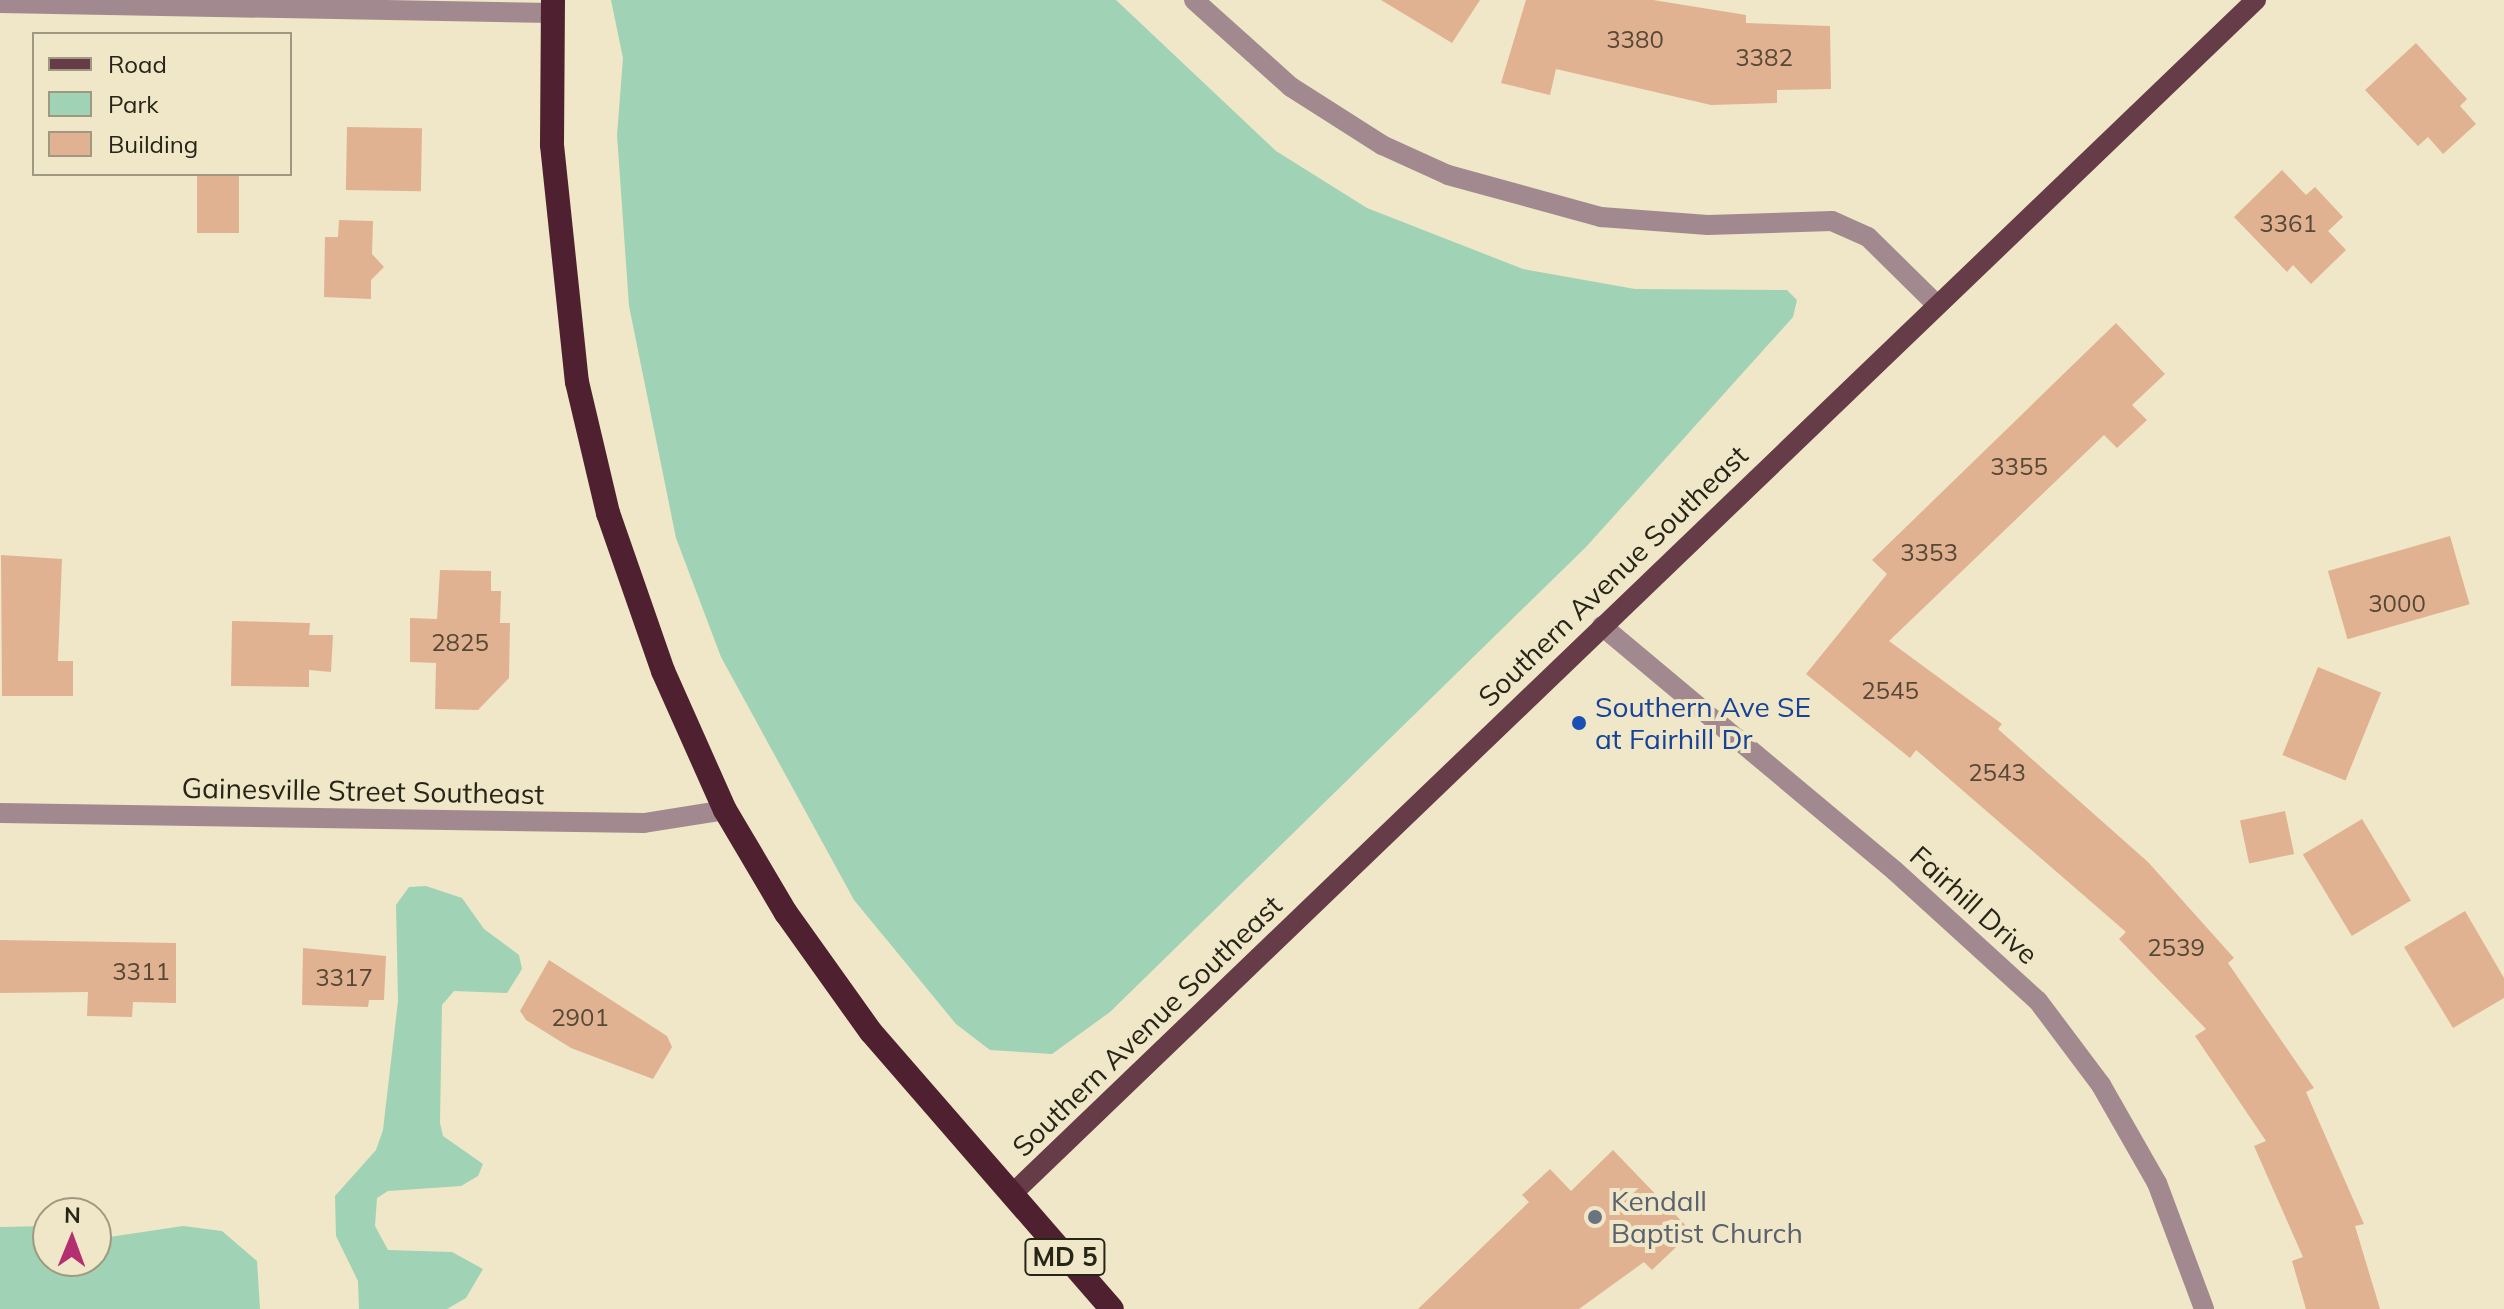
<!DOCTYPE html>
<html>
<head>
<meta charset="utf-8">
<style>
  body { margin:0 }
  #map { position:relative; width:2504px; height:1309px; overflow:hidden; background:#efe7c7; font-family:Mulish,sans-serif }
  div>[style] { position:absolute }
  .green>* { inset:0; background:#a0d2b6 }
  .building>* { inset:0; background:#e1b291; transform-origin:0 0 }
  .minor>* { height:20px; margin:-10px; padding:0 10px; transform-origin:10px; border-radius:10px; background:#a2898f }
  .major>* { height:20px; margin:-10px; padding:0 10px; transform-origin:10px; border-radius:10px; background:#663c48 }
  .highway>* { height:24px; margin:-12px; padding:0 12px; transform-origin:12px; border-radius:12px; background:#4f2130 }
  .dots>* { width:22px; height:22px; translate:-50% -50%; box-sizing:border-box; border:4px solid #efe7c7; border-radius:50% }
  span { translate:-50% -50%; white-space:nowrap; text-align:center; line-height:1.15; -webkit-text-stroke:8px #efe7c7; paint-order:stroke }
  .number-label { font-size:24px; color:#564836 }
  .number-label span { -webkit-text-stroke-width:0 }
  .shield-label span { padding:2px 6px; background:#efe7c7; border:2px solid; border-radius:6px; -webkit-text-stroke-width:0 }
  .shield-label { font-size:26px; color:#272418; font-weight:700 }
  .street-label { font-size:28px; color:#272418 }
  .transit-label { font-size:28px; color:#164399 }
  .left { translate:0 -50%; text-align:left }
  .worship-label { font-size:28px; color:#5b616d }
  .legend { position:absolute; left:32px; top:32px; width:260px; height:144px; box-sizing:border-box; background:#efe7c7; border:2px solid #9f9981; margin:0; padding:10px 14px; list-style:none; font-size:24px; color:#272418 }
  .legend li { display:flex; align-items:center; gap:16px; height:40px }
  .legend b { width:40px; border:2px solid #9f9981 }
  .north { position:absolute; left:32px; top:1197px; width:80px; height:80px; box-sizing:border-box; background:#efe7c7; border:2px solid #9f9981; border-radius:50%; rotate:1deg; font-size:22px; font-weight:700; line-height:32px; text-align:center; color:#272418 }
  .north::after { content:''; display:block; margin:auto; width:28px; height:36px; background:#b52e70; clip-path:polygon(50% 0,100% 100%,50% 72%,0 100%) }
</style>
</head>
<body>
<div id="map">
  <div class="green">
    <i style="clip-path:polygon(611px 0,1116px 0,1276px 151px,1367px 208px,1523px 269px,1635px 289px,1787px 290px,1797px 300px,1793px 317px,1586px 547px,1110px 1012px,1052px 1054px,990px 1050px,956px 1024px,854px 900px,721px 657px,676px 538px,629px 306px,617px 135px,623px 58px)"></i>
    <i style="clip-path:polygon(426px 886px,462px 898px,484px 929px,519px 955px,522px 969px,507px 993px,454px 991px,442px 1005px,440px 1123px,443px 1136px,483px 1164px,478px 1176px,461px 1186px,388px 1191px,377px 1198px,375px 1226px,388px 1250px,452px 1252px,483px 1269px,466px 1298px,447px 1309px,359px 1309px,358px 1281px,336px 1236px,335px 1196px,376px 1150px,383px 1130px,398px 1001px,396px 905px,409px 887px)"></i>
    <i style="clip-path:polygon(48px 1226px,48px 1261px,96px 1261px,96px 1239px,183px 1226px,222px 1231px,257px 1261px,260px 1309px,0 1309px,0 1227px)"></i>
  </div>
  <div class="building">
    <i style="clip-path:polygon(1381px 0,1480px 0,1452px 43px)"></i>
    <i style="clip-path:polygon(1526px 0,1653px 0,1746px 15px,1746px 23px,1830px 26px,1831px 89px,1777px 90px,1777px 103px,1711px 105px,1556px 69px,1550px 95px,1501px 83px)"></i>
    <i style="clip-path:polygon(2416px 43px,2467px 99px,2460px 106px,2476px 124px,2443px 154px,2428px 137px,2418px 146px,2365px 90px)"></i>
    <i style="left:347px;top:127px;width:75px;height:63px;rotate:1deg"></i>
    <i style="clip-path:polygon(2282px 170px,2306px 195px,2315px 187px,2343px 217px,2328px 231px,2346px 250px,2311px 284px,2293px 265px,2287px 272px,2234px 217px)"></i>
    <i style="left:197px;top:174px;width:42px;height:59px"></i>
    <i style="clip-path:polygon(339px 220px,373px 221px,372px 254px,384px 267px,371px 280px,371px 299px,324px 297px,325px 237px,338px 237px)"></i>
    <i style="clip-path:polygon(2116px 323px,2165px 374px,2132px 405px,2147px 420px,2117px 448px,2104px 435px,1889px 641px,2002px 724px,1998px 729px,2148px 862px,2234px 958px,2228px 963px,2314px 1088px,2306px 1092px,2364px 1224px,2355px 1226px,2380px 1309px,2306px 1309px,2292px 1261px,2303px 1257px,2254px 1146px,2266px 1141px,2195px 1036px,2206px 1029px,2119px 939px,2126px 932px,1916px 750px,1910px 758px,1806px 674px,1887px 574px,1872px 560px)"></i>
    <i style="left:2450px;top:536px;width:71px;height:127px;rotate:74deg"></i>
    <i style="clip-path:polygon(1px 555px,62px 559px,58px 661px,73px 661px,73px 696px,2px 696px)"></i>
    <i style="clip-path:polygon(440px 570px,491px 571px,491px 591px,501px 591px,500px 623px,510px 623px,509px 678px,478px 710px,435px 709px,436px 663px,410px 662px,410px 618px,437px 619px)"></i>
    <i style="clip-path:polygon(232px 621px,310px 623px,309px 635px,333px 635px,331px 672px,309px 670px,309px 687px,231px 686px)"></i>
    <i style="left:2318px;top:667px;width:68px;height:95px;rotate:22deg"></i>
    <i style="left:2285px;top:811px;width:44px;height:46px;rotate:78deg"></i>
    <i style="left:2362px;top:819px;width:95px;height:69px;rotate:59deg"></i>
    <i style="clip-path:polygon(2465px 911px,2504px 978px,2504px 998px,2453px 1028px,2404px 947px)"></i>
    <i style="clip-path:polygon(0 940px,176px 943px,176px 1003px,133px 1002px,132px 1017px,87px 1016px,88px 992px,0 993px)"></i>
    <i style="clip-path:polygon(303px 948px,386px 956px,384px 1000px,369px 1000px,368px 1007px,302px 1005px)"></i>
    <i style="clip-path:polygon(549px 960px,667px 1036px,672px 1047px,653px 1079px,571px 1048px,526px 1020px,520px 1011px)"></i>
    <i style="clip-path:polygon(1613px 1150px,1692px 1232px,1652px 1270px,1644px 1262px,1579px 1309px,1418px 1309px,1529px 1202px,1522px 1195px,1550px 1169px,1571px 1191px)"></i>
  </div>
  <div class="minor">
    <i style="left:1194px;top:0;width:130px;rotate:41.9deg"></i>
    <i style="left:1291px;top:87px;width:108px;rotate:32.5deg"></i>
    <i style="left:1382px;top:145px;width:72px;rotate:24.4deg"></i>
    <i style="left:1448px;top:175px;width:159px;rotate:15.4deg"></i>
    <i style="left:1601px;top:217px;width:107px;rotate:4.3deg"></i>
    <i style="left:1708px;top:225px;width:124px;rotate:-1.8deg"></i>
    <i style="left:1832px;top:221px;width:39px;rotate:24deg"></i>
    <i style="left:1868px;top:237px;width:95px;rotate:44.6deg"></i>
    <i style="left:0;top:3px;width:552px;rotate:1.04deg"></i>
    <i style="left:1602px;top:626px;width:382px;rotate:39.9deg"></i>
    <i style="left:1895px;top:871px;width:193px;rotate:42.3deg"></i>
    <i style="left:2038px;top:1001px;width:105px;rotate:53.1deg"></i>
    <i style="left:2101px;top:1085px;width:113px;rotate:60.3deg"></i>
    <i style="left:2157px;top:1183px;width:134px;rotate:69.5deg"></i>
    <i style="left:0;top:813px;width:644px;rotate:0.89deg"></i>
    <i style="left:644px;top:823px;width:82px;rotate:-9.1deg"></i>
  </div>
  <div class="major">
    <i style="left:1011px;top:1195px;width:1726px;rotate:-43.83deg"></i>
  </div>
  <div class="highway">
    <i style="left:553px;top:0;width:145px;rotate:90.4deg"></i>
    <i style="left:552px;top:145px;width:238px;rotate:84deg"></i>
    <i style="left:577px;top:382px;width:135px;rotate:76.7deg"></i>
    <i style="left:608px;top:513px;width:167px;rotate:70.8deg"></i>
    <i style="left:663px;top:671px;width:152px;rotate:66deg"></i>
    <i style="left:725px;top:810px;width:120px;rotate:59.4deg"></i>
    <i style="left:786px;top:913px;width:146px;rotate:54.5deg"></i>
    <i style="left:871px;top:1032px;width:367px;rotate:49deg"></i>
  </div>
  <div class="dots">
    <i style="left:1579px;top:723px;background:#1a4fb4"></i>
    <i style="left:1595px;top:1217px;background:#6b7280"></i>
  </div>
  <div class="number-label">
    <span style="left:1635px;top:40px">3380</span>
    <span style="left:1764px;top:58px">3382</span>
    <span style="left:2288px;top:224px">3361</span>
    <span style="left:2019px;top:467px">3355</span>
    <span style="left:1929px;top:553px">3353</span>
    <span style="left:2397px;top:604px">3000</span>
    <span style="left:460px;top:643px">2825</span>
    <span style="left:1890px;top:691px">2545</span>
    <span style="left:1997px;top:773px">2543</span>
    <span style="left:2176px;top:948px">2539</span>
    <span style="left:141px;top:972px">3311</span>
    <span style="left:344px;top:978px">3317</span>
    <span style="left:580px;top:1018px">2901</span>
  </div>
  <div class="shield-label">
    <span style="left:1065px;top:1257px">MD 5</span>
  </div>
  <div class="street-label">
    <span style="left:1613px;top:576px;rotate:-44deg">Southern Avenue Southeast</span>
    <span style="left:363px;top:791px;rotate:1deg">Gainesville Street Southeast</span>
    <span style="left:1974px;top:905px;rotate:42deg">Fairhill Drive</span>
    <span style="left:1147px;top:1026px;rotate:-44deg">Southern Avenue Southeast</span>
  </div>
  <div class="transit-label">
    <span class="left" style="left:1595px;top:723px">Southern Ave SE<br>at Fairhill Dr</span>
  </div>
  <div class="worship-label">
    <span class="left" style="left:1611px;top:1217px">Kendall<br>Baptist Church</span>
  </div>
  <ul class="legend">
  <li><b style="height:10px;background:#663c48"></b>Road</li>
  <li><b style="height:22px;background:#a0d2b6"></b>Park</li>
  <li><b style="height:22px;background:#e1b291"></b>Building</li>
  </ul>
  <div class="north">N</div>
</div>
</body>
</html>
